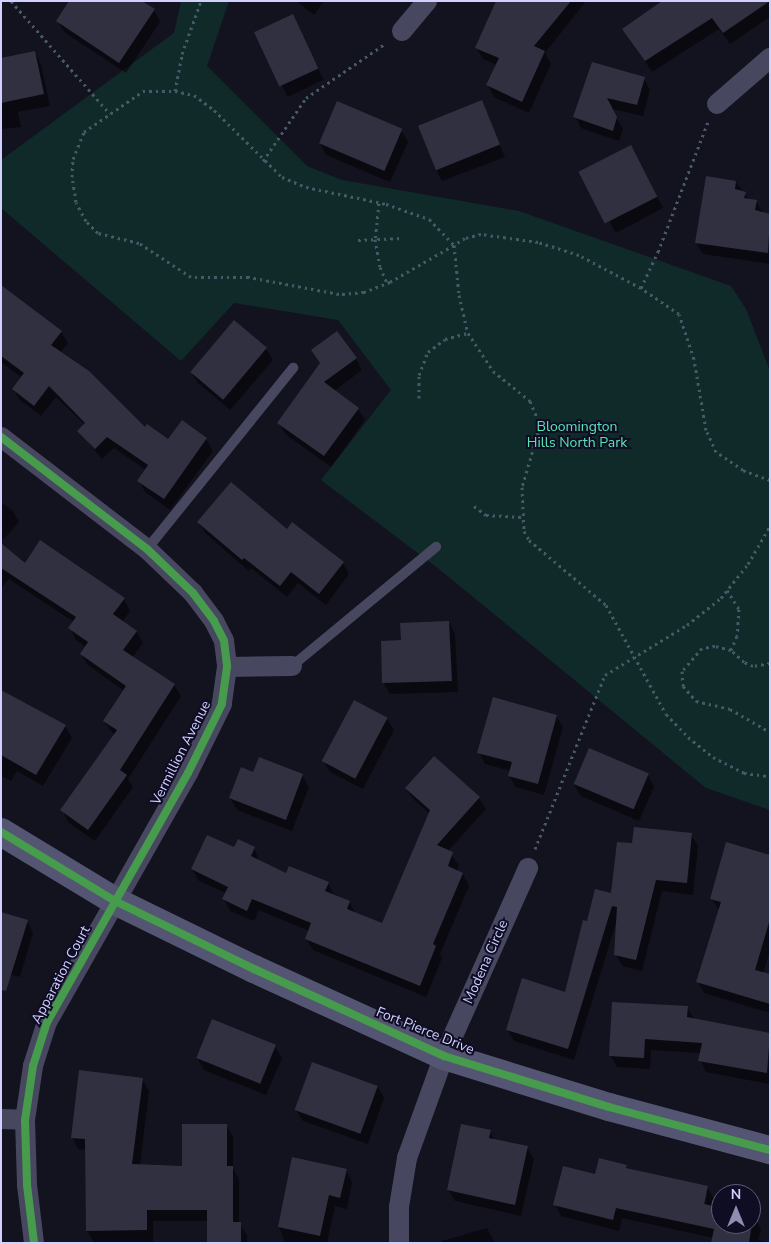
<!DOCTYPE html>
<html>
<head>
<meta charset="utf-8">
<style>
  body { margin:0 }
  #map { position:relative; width:771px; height:1244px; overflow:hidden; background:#13121f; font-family:"Nunito Sans",sans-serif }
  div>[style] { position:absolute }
  .green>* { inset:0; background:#102a29 }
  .shadow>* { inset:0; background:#0007; transform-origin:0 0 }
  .building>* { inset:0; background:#313041; transform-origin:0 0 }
  .path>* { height:3px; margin-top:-1.5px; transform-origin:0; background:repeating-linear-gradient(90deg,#475966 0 2.5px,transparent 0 6.5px) }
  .lane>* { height:10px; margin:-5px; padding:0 5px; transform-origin:5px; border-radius:5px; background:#474860 }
  .street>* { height:20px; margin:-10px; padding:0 10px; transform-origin:10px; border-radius:10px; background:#474860 }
  .secondary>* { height:28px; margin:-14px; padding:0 14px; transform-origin:14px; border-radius:14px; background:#545573 }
  .cycleway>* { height:8px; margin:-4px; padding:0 4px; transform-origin:4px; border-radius:4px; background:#469c4c }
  span { translate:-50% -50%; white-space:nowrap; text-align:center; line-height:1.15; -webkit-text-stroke:4px #0f0d24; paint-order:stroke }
  .park-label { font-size:14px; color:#57e4b4 }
  .street-label { font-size:14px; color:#d1d0ff }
  .frame { position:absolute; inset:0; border:2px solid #d1d0ff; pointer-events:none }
  .north { position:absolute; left:711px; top:1184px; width:50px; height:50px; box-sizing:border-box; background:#0f0d24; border:1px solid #5d5b7c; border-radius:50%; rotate:0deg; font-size:14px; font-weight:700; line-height:20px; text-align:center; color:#d1d0ff }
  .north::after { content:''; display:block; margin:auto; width:18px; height:22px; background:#8e8eb1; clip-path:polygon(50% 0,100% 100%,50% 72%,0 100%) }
</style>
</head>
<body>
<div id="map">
  <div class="green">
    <i style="clip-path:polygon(181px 1px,229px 1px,207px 66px,307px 166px,342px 180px,519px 211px,731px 286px,746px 309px,770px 371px,770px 810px,706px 788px,439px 569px,321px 480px,391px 390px,338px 320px,234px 303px,181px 361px,1px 208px,1px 160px,174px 33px)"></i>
  </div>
  <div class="shadow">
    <i style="clip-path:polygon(296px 1px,324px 1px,314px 15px)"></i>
    <i style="clip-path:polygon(496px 1px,586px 1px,545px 53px,551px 64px,529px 113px,494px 97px,488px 85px,497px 65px,483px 59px,476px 48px)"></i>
    <i style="clip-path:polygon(664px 1px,770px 1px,770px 17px,730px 44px,719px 29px,652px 72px,624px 30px)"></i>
    <i style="clip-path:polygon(154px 10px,160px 22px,126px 73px,64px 32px,58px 21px)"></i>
    <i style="left:292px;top:15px;width:72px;height:40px;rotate:64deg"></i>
    <i style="clip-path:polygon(35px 52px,41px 64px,50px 106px,18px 112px,21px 127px,1px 129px,1px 59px)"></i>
    <i style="clip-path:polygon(592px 63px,644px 78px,650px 90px,643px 116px,612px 109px,623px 129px,619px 141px,581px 128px,575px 116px)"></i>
    <i style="clip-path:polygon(482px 102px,505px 157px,442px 181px,436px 170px)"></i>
    <i style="clip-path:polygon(401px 130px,408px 142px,390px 182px,326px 155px,320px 143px)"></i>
    <i style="clip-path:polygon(637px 158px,663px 208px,616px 233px,582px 175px)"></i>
    <i style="clip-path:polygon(736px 182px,749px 200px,756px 201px,763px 213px,770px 215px,770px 264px,703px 254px,696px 243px)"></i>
    <i style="clip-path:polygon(1px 287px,61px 332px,68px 343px,60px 353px,145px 429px,169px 441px,182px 422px,206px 439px,213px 451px,170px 510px,145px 492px,139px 481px,146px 470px,114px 448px,102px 459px,79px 431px,85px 425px,56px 397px,41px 416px,20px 400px,13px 389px,22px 378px,1px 362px)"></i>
    <i style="clip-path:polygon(266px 349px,273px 360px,230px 410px,198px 383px,191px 372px)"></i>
    <i style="clip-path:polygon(312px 351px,356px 359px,362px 370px,334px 391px,358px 409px,365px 420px,331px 467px,285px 434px,279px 423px,321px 365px)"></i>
    <i style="clip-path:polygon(1px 502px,12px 510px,19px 522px,1px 542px)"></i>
    <i style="clip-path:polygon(199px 522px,287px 531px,343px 563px,349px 574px,326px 605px,298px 583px,287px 597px,251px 568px,249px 571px,205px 533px)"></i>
    <i style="clip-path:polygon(1px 544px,25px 564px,124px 599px,130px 611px,122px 622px,136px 631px,143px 643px,132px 658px,174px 685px,181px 696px,128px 779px,133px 787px,95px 841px,68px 822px,62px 810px,115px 736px,104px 722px,124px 691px,88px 665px,81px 654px,86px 647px,76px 640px,70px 628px,74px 622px,9px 579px,1px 588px)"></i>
    <i style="clip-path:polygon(449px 622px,455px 634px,458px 692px,390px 694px,383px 682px,402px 641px)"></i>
    <i style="clip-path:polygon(1px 691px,65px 726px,72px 738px,43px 786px,17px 771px,11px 781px,1px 776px)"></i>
    <i style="clip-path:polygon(556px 716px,563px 727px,544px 795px,516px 787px,509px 776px,511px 771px,485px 764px,479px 752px)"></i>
    <i style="clip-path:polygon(387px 719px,394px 730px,363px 789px,330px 772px,323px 761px)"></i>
    <i style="clip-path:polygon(302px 775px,309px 787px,292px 831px,237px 810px,230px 798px)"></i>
    <i style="clip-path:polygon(648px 775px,654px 787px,639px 821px,581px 796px,574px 784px)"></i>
    <i style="clip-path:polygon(406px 788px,479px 798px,486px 809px,448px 851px,459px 865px,456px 872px,463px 874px,469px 886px,440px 954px,442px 958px,426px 997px,313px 950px,306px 939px,309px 931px,259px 910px,254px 921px,230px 911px,224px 899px,226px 893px,199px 881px,192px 869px,235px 849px,254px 848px,260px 862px,287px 874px,328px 883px,334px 895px,349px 902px,356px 914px,382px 925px,430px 814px,413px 799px)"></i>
    <i style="clip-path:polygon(691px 835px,698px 846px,693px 895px,662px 891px,642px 971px,622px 966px,616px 955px,616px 923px,574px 1060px,514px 1041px,507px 1030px,566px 993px,588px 922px,613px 894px,633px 844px)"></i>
    <i style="clip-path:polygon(770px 856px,770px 951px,763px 974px,770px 975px,770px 1013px,704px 993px,698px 982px,719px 910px,711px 898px)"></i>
    <i style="clip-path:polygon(27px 921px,33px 933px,20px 977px,1px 972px)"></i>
    <i style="clip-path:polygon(687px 1007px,694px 1019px,770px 1035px,770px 1084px,706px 1072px,700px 1060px,701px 1053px,651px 1050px,650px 1069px,617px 1067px,610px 1055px)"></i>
    <i style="clip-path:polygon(275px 1046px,282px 1058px,266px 1095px,204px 1070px,197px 1058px)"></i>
    <i style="clip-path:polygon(142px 1079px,149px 1091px,140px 1165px,184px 1167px,227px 1126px,233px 1137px,233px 1169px,239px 1179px,239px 1223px,247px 1235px,247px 1243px,208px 1243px,208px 1221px,153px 1221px,153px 1242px,94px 1242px,87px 1231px,86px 1150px,78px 1149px,72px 1137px)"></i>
    <i style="clip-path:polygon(378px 1087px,384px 1098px,368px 1144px,303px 1121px,296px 1110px)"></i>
    <i style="clip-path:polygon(490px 1131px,495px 1141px,527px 1148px,534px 1159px,521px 1216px,455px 1201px,448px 1190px)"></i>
    <i style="clip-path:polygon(evenodd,626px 1166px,628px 1170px,707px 1187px,714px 1199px,712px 1207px,721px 1209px,721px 1224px,751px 1224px,751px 1216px,754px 1217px,761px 1229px,758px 1240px,770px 1243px,713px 1243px,714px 1238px,622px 1218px,619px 1231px,561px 1216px,555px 1205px,596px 1176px,626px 1166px,704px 1195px,707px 1195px,704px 1210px,701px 1210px,704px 1195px)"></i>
    <i style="clip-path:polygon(346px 1170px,352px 1182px,347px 1209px,335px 1206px,327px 1243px,285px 1243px,279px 1227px)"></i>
    <i style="clip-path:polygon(487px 1228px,495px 1243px,442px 1243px,442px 1241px)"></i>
  </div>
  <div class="building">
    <i style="clip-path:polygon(69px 1px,142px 1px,155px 9px,119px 63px,56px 21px)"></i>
    <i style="clip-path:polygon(496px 1px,571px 1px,534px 46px,545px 51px,522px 102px,486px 85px,499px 58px,475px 48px)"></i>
    <i style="clip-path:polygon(662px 1px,770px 1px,723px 33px,712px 18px,645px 61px,622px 29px)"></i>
    <i style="left:293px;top:14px;width:60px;height:43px;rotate:65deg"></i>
    <i style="clip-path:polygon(35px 51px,44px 94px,1px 103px,1px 58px)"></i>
    <i style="clip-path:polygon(592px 62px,645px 77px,637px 105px,607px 98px,617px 117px,613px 131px,573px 117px)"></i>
    <i style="left:482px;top:100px;width:48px;height:69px;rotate:68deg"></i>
    <i style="left:337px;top:101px;width:71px;height:46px;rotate:23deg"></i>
    <i style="left:631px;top:145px;width:58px;height:59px;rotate:63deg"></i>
    <i style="clip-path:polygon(706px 176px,736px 181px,735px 189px,746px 192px,744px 198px,757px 200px,755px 210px,770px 214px,768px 253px,695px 243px)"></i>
    <i style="clip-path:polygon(1px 285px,62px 331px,51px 345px,89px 371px,145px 427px,147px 424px,168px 439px,182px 420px,207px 438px,164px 499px,137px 481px,148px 465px,107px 437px,95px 449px,77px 431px,85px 423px,49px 386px,34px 406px,12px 389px,24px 373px,1px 356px)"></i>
    <i style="left:234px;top:320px;width:43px;height:68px;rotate:40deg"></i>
    <i style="clip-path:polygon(337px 331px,357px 358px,324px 382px,359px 408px,324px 456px,277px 423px,320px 363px,311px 350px)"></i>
    <i style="clip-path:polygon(231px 482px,287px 529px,292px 522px,344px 562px,319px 594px,291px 572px,280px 586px,244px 558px,242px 560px,197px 522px)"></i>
    <i style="clip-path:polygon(40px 540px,125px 598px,113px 614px,137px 631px,123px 650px,175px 684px,120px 770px,127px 775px,88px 830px,60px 810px,117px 730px,103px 721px,126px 686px,80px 654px,88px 642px,68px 628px,76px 617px,1px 568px,1px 543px,25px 563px)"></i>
    <i style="clip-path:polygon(449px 621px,452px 681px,382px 683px,381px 641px,401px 640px,400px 623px)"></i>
    <i style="clip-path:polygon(1px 690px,66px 725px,36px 775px,1px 755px)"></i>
    <i style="clip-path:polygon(493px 697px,557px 715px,538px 784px,508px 776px,512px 762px,477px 753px)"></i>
    <i style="left:354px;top:700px;width:38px;height:69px;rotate:28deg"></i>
    <i style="left:589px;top:748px;width:65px;height:39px;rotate:23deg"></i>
    <i style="clip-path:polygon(434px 756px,480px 797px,437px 845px,453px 852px,448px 866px,463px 873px,433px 944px,436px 946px,420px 986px,305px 939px,311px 923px,252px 899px,247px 911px,222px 899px,228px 887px,191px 869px,207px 835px,234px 847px,238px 839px,255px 847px,251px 856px,286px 873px,289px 866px,329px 882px,325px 891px,350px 901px,347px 909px,382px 923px,430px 810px,405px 788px)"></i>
    <i style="clip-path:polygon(259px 757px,303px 774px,286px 820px,229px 798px,241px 767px,253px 772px)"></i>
    <i style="clip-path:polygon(634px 827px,692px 833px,687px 883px,656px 880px,636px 960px,614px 955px,617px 907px,612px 906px,568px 1049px,506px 1030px,522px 978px,565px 992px,583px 920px,587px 921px,595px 889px,611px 893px,617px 842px,632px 843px)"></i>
    <i style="clip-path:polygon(726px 842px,770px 855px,770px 919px,755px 970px,770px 974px,770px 1004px,696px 982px,721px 902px,710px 899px)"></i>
    <i style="clip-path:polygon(1px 912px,28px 920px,6px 991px,1px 990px)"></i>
    <i style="clip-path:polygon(612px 1002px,688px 1006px,687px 1017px,770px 1033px,767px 1073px,698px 1061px,702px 1043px,645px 1039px,644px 1058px,609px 1056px)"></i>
    <i style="left:212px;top:1019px;width:69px;height:42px;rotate:22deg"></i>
    <i style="left:312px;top:1062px;width:70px;height:51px;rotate:20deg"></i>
    <i style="clip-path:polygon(79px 1070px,143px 1078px,132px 1164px,182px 1166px,182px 1124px,227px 1124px,227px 1166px,233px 1166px,233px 1222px,241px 1222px,241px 1243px,207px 1243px,207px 1210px,147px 1210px,147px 1230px,86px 1231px,85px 1139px,71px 1138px)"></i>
    <i style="clip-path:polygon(461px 1124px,491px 1130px,489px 1138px,528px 1146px,515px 1205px,447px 1190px)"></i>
    <i style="clip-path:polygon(292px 1157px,347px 1169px,340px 1198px,329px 1195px,320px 1236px,278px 1227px)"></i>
    <i style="clip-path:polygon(599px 1158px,627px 1165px,626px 1168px,708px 1186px,704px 1204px,721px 1208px,721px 1224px,751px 1224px,753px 1216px,749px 1243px,711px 1243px,714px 1229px,616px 1208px,613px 1220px,553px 1205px,563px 1166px,595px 1174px)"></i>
  </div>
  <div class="path">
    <i style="left:11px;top:1px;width:150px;rotate:48.8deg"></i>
    <i style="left:175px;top:91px;width:38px;rotate:-79deg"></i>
    <i style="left:182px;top:54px;width:56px;rotate:-70.3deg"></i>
    <i style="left:263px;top:161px;width:76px;rotate:-55.7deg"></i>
    <i style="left:306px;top:98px;width:97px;rotate:-34.5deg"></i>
    <i style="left:379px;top:203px;width:36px;rotate:96deg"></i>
    <i style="left:375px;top:239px;width:28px;rotate:80deg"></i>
    <i style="left:380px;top:267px;width:17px;rotate:66deg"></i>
    <i style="left:358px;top:240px;width:44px;rotate:-2.6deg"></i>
    <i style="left:641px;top:288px;width:40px;rotate:-65deg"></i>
    <i style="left:658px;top:252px;width:139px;rotate:-69deg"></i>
    <i style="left:419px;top:398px;width:23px;rotate:-90deg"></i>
    <i style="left:419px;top:375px;width:25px;rotate:-69deg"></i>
    <i style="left:428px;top:352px;width:21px;rotate:-37deg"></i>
    <i style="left:445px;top:339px;width:24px;rotate:-15deg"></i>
    <i style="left:770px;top:480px;width:29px;rotate:-160deg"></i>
    <i style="left:743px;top:470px;width:32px;rotate:-146deg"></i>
    <i style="left:716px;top:452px;width:24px;rotate:-114deg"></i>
    <i style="left:706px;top:430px;width:72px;rotate:-99.6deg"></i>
    <i style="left:694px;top:359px;width:47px;rotate:-108.4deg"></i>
    <i style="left:679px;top:314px;width:46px;rotate:-145.6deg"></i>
    <i style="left:641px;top:288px;width:70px;rotate:-152deg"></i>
    <i style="left:579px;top:255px;width:43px;rotate:-162.4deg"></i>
    <i style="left:538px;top:242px;width:58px;rotate:-172deg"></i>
    <i style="left:481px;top:234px;width:16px;rotate:166deg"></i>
    <i style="left:465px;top:238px;width:13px;rotate:148deg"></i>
    <i style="left:454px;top:245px;width:74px;rotate:150deg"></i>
    <i style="left:390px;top:282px;width:28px;rotate:159deg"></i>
    <i style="left:364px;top:292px;width:25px;rotate:175deg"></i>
    <i style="left:339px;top:294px;width:92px;rotate:-169.3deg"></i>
    <i style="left:249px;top:277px;width:58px;rotate:180deg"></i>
    <i style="left:191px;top:277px;width:62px;rotate:-146.8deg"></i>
    <i style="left:139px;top:243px;width:42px;rotate:-166.3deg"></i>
    <i style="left:98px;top:233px;width:17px;rotate:-135deg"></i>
    <i style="left:86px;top:221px;width:21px;rotate:-118deg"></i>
    <i style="left:76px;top:202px;width:25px;rotate:-99deg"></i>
    <i style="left:72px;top:177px;width:18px;rotate:-87deg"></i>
    <i style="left:73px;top:159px;width:29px;rotate:-68deg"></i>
    <i style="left:84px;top:132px;width:72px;rotate:-34.8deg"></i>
    <i style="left:143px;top:91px;width:32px"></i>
    <i style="left:175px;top:91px;width:19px;rotate:12deg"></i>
    <i style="left:194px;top:95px;width:25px;rotate:37deg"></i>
    <i style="left:214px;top:110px;width:95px;rotate:44.6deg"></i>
    <i style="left:282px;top:177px;width:26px;rotate:23deg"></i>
    <i style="left:306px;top:187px;width:82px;rotate:12deg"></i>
    <i style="left:386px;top:204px;width:46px;rotate:19.2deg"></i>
    <i style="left:429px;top:219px;width:36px;rotate:46deg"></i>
    <i style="left:454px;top:245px;width:50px;rotate:84.3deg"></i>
    <i style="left:459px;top:295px;width:39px;rotate:77deg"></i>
    <i style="left:468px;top:333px;width:45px;rotate:56.7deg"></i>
    <i style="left:493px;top:371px;width:48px;rotate:39deg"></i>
    <i style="left:530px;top:401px;width:21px;rotate:67deg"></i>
    <i style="left:538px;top:420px;width:13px;rotate:90deg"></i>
    <i style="left:538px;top:433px;width:56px;rotate:106.5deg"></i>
    <i style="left:522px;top:487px;width:44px;rotate:87.4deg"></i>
    <i style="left:524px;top:531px;width:10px;rotate:61deg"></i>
    <i style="left:529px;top:540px;width:101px;rotate:40.2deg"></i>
    <i style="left:606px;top:605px;width:124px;rotate:61.2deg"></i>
    <i style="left:666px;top:714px;width:32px;rotate:46deg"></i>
    <i style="left:688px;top:737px;width:32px;rotate:39deg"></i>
    <i style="left:713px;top:757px;width:35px;rotate:27deg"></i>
    <i style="left:744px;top:773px;width:26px;rotate:7deg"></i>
    <i style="left:474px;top:506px;width:15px;rotate:37deg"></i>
    <i style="left:486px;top:515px;width:36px;rotate:3deg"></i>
    <i style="left:727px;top:590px;width:22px;rotate:58deg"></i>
    <i style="left:739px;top:609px;width:27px;rotate:94deg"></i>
    <i style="left:737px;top:636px;width:15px;rotate:113deg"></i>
    <i style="left:770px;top:663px;width:17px;rotate:170deg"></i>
    <i style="left:753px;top:666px;width:10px;rotate:-156deg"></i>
    <i style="left:744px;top:662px;width:18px;rotate:-137deg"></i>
    <i style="left:731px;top:650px;width:16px;rotate:-166deg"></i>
    <i style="left:715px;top:646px;width:13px;rotate:171deg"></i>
    <i style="left:702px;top:648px;width:30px;rotate:131deg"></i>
    <i style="left:682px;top:671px;width:15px;rotate:86deg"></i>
    <i style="left:683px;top:686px;width:20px;rotate:49deg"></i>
    <i style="left:696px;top:701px;width:35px;rotate:13deg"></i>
    <i style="left:730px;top:709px;width:46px;rotate:29.9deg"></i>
    <i style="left:535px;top:849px;width:188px;rotate:-68.1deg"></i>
    <i style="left:605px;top:675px;width:96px;rotate:-31.4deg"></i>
    <i style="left:687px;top:625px;width:43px;rotate:-38.5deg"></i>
    <i style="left:721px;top:598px;width:43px;rotate:-51.5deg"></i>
    <i style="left:748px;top:564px;width:44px;rotate:-59.9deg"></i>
  </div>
  <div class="lane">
    <i style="left:147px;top:549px;width:233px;rotate:-51.1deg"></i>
    <i style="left:292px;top:666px;width:187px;rotate:-39.6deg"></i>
  </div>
  <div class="street">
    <i style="left:402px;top:31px;width:39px;rotate:-50deg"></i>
    <i style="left:717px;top:104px;width:70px;rotate:-41deg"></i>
    <i style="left:1px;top:437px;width:184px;rotate:37.5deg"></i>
    <i style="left:147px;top:549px;width:64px;rotate:43.7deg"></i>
    <i style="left:193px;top:593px;width:35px;rotate:53deg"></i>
    <i style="left:214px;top:621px;width:22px;rotate:63deg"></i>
    <i style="left:224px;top:641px;width:26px;rotate:83deg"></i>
    <i style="left:227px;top:667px;width:37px;rotate:98deg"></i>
    <i style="left:222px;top:704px;width:77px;rotate:116.2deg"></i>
    <i style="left:188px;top:773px;width:286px;rotate:119.5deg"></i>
    <i style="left:47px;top:1022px;width:46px;rotate:107.7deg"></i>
    <i style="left:33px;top:1066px;width:55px;rotate:98.4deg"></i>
    <i style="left:25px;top:1120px;width:65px;rotate:88.2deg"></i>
    <i style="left:27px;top:1185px;width:58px;rotate:83.1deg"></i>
    <i style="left:227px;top:667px;width:65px;rotate:-0.9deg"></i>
    <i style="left:1px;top:1119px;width:24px;rotate:2deg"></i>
    <i style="left:399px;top:1243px;width:36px;rotate:-90deg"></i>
    <i style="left:399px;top:1207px;width:50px;rotate:-80.7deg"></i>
    <i style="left:407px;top:1158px;width:109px;rotate:-70.1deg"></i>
    <i style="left:444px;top:1056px;width:206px;rotate:-65.9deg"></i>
  </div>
  <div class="secondary">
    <i style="left:1px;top:832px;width:133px;rotate:31.2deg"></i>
    <i style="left:115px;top:901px;width:155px;rotate:26.1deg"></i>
    <i style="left:254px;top:969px;width:209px;rotate:24.6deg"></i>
    <i style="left:444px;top:1056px;width:173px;rotate:17.2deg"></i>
    <i style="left:609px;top:1107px;width:167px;rotate:15deg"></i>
  </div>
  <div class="cycleway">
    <i style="left:1px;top:437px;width:184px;rotate:37.5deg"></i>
    <i style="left:147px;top:549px;width:64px;rotate:43.7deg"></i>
    <i style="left:193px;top:593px;width:35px;rotate:53deg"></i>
    <i style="left:214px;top:621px;width:22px;rotate:63deg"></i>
    <i style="left:224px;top:641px;width:26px;rotate:83deg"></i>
    <i style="left:227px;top:667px;width:37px;rotate:98deg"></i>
    <i style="left:222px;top:704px;width:77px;rotate:116.2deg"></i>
    <i style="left:188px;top:773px;width:286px;rotate:119.5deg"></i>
    <i style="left:47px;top:1022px;width:46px;rotate:107.7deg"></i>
    <i style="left:33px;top:1066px;width:55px;rotate:98.4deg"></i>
    <i style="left:25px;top:1120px;width:65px;rotate:88.2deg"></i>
    <i style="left:27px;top:1185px;width:58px;rotate:83.1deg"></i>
    <i style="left:1px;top:832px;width:133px;rotate:31.2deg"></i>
    <i style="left:115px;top:901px;width:155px;rotate:26.1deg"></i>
    <i style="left:254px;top:969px;width:209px;rotate:24.6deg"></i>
    <i style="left:444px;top:1056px;width:173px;rotate:17.2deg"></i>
    <i style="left:609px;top:1107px;width:167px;rotate:15deg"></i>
  </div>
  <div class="park-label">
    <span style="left:577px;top:435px">Bloomington<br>Hills North Park</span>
  </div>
  <div class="street-label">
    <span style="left:181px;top:753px;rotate:-63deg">Vermillion Avenue</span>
    <span style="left:486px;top:962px;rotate:-66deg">Modena Circle</span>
    <span style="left:61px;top:975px;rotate:-62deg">Apparation Court</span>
    <span style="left:425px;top:1031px;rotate:22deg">Fort Pierce Drive</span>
  </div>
  <div class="frame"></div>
  <div class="north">N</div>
</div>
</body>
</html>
